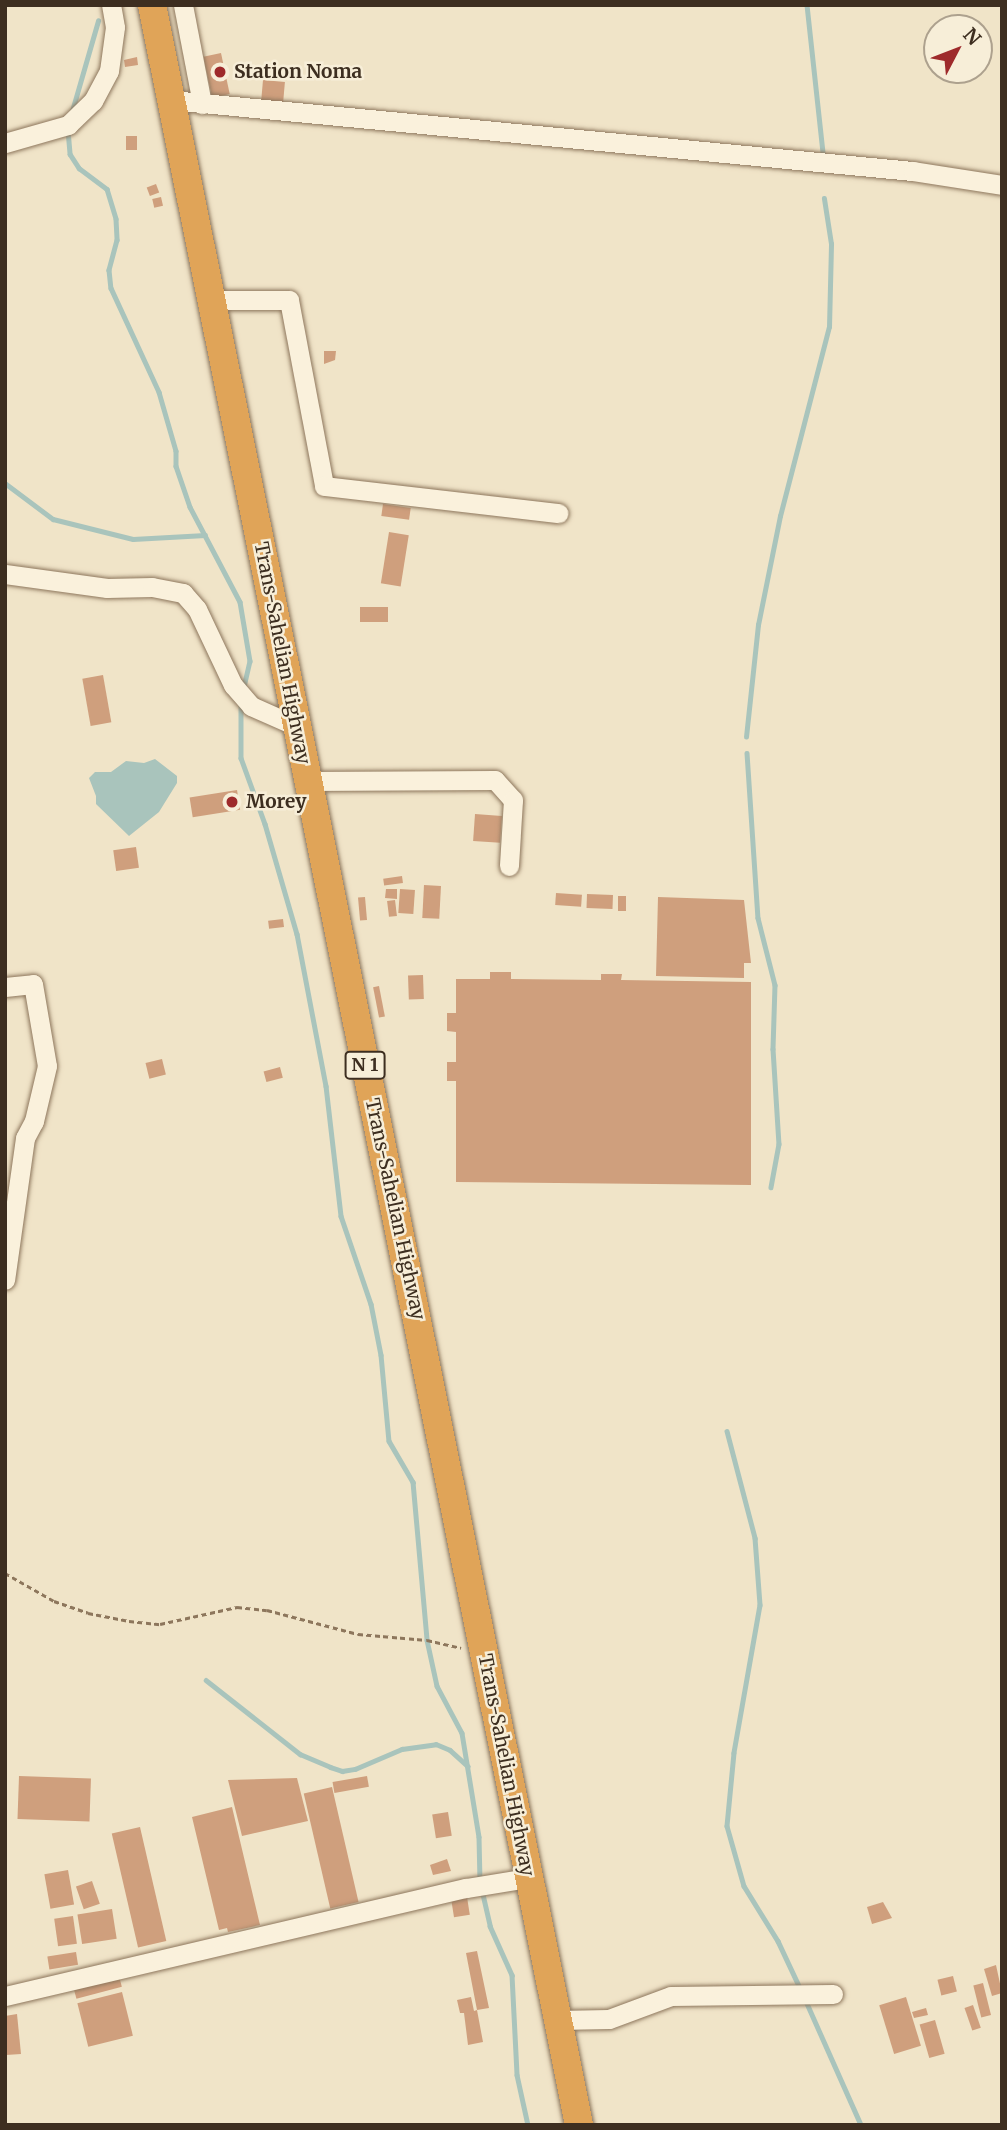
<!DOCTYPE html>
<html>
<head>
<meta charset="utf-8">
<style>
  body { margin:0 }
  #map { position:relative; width:1007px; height:2130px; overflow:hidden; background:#f0e4c8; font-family:Merriweather,serif }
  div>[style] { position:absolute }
  .water>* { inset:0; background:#a9c4bc }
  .stream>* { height:4.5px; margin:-2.25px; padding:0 2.25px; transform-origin:2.25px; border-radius:2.25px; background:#a9c4bc }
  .building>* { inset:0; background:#cf9f7d; transform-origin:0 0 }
  .path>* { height:2.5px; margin-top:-1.25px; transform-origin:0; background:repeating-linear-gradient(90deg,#8d765c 0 5px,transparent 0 8.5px) }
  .roads { filter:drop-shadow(0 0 2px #8d765c) drop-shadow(0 0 2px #8d765c) }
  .minor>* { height:19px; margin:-9.5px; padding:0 9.5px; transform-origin:9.5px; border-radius:9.5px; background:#faf1dc }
  .highway>* { height:28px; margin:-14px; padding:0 14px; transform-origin:14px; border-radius:14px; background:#e0a458 }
  .dots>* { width:19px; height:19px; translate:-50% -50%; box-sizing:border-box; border:4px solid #f7eed8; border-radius:50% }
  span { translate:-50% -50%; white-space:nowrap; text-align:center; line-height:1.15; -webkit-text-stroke:5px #f7eed8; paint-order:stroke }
  .shield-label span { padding:2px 5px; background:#f7eed8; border:2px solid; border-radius:5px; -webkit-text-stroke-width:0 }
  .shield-label { font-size:18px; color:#3d2e20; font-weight:700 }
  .poi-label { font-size:19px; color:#3d2e20; font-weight:700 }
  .left { translate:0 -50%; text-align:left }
  .street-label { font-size:19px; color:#3d2e20 }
  .frame { position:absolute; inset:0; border:7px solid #3d2e20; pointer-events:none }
  .north { position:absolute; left:923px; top:14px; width:70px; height:70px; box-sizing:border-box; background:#f7eed8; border:2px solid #ada18e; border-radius:50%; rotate:48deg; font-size:19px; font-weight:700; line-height:28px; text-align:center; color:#3d2e20 }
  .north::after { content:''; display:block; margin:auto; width:24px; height:32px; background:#9e2a2b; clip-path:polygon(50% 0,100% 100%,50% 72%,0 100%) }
</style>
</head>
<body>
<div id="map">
  <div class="water">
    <i style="clip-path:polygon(155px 759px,177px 776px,177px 783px,159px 812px,129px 836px,96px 804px,96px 796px,89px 778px,95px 772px,111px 772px,126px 761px,144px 763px)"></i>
  </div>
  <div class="stream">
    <i style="left:807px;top:5px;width:149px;rotate:83.8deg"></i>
    <i style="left:72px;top:111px;width:94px;rotate:-73.9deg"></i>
    <i style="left:68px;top:130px;width:24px;rotate:85deg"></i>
    <i style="left:70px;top:154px;width:17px;rotate:57deg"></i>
    <i style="left:79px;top:168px;width:35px;rotate:37deg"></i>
    <i style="left:107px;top:189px;width:31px;rotate:73deg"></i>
    <i style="left:116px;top:219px;width:21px;rotate:87deg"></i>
    <i style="left:117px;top:240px;width:31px;rotate:105deg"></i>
    <i style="left:109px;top:270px;width:18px;rotate:84deg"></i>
    <i style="left:111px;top:288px;width:115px;rotate:65.2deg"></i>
    <i style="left:159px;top:392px;width:61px;rotate:73.9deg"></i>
    <i style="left:176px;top:451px;width:15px;rotate:90deg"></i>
    <i style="left:176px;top:466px;width:43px;rotate:71.1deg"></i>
    <i style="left:190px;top:507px;width:107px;rotate:62.2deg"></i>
    <i style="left:240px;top:602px;width:60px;rotate:80.4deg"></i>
    <i style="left:250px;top:661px;width:28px;rotate:103deg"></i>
    <i style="left:5px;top:483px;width:60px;rotate:36.9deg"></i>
    <i style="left:53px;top:519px;width:82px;rotate:14deg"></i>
    <i style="left:133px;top:539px;width:72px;rotate:-3.2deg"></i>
    <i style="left:241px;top:704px;width:54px;rotate:90deg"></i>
    <i style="left:241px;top:758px;width:70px;rotate:70deg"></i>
    <i style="left:265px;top:824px;width:115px;rotate:73.8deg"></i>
    <i style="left:297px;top:934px;width:155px;rotate:79.2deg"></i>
    <i style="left:326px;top:1086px;width:131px;rotate:83.4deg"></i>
    <i style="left:341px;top:1216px;width:93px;rotate:71.2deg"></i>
    <i style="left:371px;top:1304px;width:52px;rotate:78.9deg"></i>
    <i style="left:381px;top:1355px;width:86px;rotate:84.7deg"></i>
    <i style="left:389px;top:1441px;width:48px;rotate:59.7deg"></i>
    <i style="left:413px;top:1482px;width:159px;rotate:84.9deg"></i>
    <i style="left:427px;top:1640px;width:47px;rotate:77.7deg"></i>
    <i style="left:437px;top:1686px;width:53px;rotate:62deg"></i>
    <i style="left:462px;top:1733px;width:105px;rotate:80.7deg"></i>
    <i style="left:479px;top:1837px;width:44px;rotate:88.7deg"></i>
    <i style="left:746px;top:737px;width:113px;rotate:-83.9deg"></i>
    <i style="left:758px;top:625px;width:111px;rotate:-78.6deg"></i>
    <i style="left:780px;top:516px;width:195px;rotate:-75.5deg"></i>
    <i style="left:829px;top:327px;width:83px;rotate:-88.6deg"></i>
    <i style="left:831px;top:244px;width:46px;rotate:-98.8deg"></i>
    <i style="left:747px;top:753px;width:165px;rotate:86.2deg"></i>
    <i style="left:758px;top:918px;width:69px;rotate:75.8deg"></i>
    <i style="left:775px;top:985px;width:64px;rotate:91.8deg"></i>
    <i style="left:773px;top:1049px;width:95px;rotate:86.4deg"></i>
    <i style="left:779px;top:1144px;width:44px;rotate:100.5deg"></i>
    <i style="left:727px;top:1431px;width:111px;rotate:75.3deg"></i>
    <i style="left:755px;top:1538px;width:67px;rotate:85.7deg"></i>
    <i style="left:760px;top:1605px;width:150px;rotate:100deg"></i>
    <i style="left:734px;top:1753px;width:73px;rotate:95.5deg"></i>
    <i style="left:727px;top:1826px;width:62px;rotate:74.2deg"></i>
    <i style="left:744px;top:1886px;width:65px;rotate:58.3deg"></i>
    <i style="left:778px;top:1941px;width:52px;rotate:64.9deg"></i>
    <i style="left:206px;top:1680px;width:120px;rotate:38.2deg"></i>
    <i style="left:300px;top:1754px;width:33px;rotate:23deg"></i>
    <i style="left:330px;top:1767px;width:13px;rotate:18deg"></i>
    <i style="left:342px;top:1771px;width:13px;rotate:-9deg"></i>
    <i style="left:355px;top:1769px;width:51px;rotate:-23.1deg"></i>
    <i style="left:402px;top:1749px;width:34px;rotate:-8deg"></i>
    <i style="left:436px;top:1744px;width:15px;rotate:23deg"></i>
    <i style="left:450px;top:1750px;width:24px;rotate:42deg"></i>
    <i style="left:482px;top:1890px;width:37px;rotate:77deg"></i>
    <i style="left:490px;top:1926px;width:54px;rotate:65.8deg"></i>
    <i style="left:512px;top:1975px;width:100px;rotate:87.1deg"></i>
    <i style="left:517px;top:2075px;width:51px;rotate:77.6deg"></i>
    <i style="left:805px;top:1999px;width:138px;rotate:66deg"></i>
  </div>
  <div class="building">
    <i style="left:221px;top:53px;width:42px;height:18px;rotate:78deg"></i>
    <i style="clip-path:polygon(137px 57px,138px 65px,125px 67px,124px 60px)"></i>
    <i style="left:263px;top:80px;width:22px;height:20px;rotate:5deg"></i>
    <i style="left:126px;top:136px;width:11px;height:14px"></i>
    <i style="left:156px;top:184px;width:9px;height:10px;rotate:69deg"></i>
    <i style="left:161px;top:197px;width:9px;height:9px;rotate:77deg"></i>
    <i style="clip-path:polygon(324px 351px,336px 351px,335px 360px,324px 364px)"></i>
    <i style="left:383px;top:504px;width:28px;height:12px;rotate:8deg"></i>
    <i style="left:389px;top:532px;width:20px;height:52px;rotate:9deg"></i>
    <i style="left:360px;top:607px;width:28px;height:15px"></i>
    <i style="left:103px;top:675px;width:48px;height:21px;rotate:80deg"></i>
    <i style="left:237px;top:790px;width:20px;height:48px;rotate:81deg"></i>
    <i style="left:475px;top:814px;width:27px;height:27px;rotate:4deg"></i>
    <i style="left:136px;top:847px;width:21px;height:23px;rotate:82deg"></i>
    <i style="left:402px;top:876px;width:7px;height:19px;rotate:82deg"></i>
    <i style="left:424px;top:885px;width:17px;height:33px;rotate:3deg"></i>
    <i style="clip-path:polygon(386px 889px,397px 889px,397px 899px,385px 898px)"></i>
    <i style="left:400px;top:889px;width:15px;height:24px;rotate:4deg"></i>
    <i style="left:556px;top:893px;width:26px;height:12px;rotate:4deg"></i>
    <i style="left:587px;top:894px;width:26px;height:14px;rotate:2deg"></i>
    <i style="left:618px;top:896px;width:8px;height:15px"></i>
    <i style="left:365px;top:897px;width:23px;height:7px;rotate:85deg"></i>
    <i style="clip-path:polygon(658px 897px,744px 900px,751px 963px,744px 963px,744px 978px,656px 976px)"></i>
    <i style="left:395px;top:900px;width:16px;height:8px;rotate:83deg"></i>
    <i style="left:283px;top:919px;width:8px;height:15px;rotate:83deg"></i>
    <i style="clip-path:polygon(490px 972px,511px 972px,511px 979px,601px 980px,601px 974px,622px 974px,621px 980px,751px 982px,751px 1185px,456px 1182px,456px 1081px,447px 1081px,447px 1062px,456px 1062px,456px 1032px,447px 1031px,447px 1013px,456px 1013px,456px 979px,490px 979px)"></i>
    <i style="left:423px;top:975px;width:24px;height:15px;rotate:88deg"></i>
    <i style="left:379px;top:986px;width:31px;height:6px;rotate:79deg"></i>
    <i style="left:162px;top:1059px;width:16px;height:17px;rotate:76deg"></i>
    <i style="left:280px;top:1067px;width:11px;height:17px;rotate:75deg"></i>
    <i style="left:19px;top:1776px;width:72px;height:43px;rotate:2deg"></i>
    <i style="left:367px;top:1776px;width:11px;height:35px;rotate:80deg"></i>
    <i style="clip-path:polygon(297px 1778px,308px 1821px,242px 1836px,228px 1780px)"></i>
    <i style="left:332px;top:1787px;width:118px;height:29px;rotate:77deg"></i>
    <i style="clip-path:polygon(232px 1807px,260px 1925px,228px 1932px,227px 1928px,219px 1930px,192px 1817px)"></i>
    <i style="left:448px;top:1812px;width:24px;height:16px;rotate:81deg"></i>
    <i style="left:140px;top:1827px;width:117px;height:29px;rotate:77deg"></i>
    <i style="clip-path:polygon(447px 1859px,451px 1871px,433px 1875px,430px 1865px)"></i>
    <i style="left:68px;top:1870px;width:35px;height:24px;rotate:80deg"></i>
    <i style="left:92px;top:1881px;width:24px;height:17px;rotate:71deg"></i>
    <i style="left:467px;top:1897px;width:18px;height:16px;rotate:81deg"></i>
    <i style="clip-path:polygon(883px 1902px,892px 1918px,872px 1924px,867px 1907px)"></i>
    <i style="left:112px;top:1909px;width:30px;height:35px;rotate:81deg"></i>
    <i style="left:73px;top:1916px;width:28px;height:19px;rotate:82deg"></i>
    <i style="clip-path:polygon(477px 1951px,489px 2008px,477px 2010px,483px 2042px,468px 2045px,464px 2013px,460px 2013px,457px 2000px,471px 1997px,474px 2011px,477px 2010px,466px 1953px)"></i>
    <i style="left:76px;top:1952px;width:13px;height:29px;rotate:81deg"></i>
    <i style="clip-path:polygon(996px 1965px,1002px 1993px,992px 1996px,984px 1969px)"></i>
    <i style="left:119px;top:1976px;width:11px;height:47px;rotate:75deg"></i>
    <i style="left:953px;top:1976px;width:16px;height:16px;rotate:76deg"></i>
    <i style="left:983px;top:1983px;width:33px;height:10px;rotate:76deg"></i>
    <i style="left:122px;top:1992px;width:45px;height:46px;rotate:76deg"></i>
    <i style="left:906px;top:1997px;width:51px;height:28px;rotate:73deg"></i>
    <i style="left:973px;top:2005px;width:24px;height:9px;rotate:71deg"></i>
    <i style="clip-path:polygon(926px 2008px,928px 2015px,914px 2018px,912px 2012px)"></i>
    <i style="clip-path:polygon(17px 2014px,21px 2054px,6px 2055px,5px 2016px)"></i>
    <i style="left:935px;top:2020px;width:35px;height:16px;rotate:74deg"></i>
  </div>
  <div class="path">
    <i style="left:5px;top:1573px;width:56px;rotate:29.7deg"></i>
    <i style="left:54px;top:1601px;width:36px;rotate:19deg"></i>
    <i style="left:88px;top:1613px;width:42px;rotate:11deg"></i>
    <i style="left:129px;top:1621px;width:31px;rotate:6deg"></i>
    <i style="left:160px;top:1624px;width:79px;rotate:-12.4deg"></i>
    <i style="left:237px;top:1607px;width:30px;rotate:6deg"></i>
    <i style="left:267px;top:1610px;width:94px;rotate:14.8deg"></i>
    <i style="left:358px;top:1634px;width:69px;rotate:5deg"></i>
    <i style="left:427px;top:1640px;width:35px;rotate:13deg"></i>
  </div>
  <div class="roads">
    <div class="minor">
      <i style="left:183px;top:5px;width:101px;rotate:79.1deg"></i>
      <i style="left:171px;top:100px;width:745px;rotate:5.47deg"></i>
      <i style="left:913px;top:171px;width:90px;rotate:8.9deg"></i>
      <i style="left:5px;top:143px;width:66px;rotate:-15.9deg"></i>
      <i style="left:68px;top:125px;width:35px;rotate:-44deg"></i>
      <i style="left:93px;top:101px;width:34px;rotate:-62deg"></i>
      <i style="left:109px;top:71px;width:44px;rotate:-82.2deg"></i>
      <i style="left:115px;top:27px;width:22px;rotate:-100deg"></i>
      <i style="left:212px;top:300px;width:77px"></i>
      <i style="left:289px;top:300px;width:189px;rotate:79.3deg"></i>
      <i style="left:324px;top:486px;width:236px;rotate:6.6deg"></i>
      <i style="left:5px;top:574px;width:103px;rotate:7.8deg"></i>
      <i style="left:107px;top:588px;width:45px;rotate:-1.3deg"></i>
      <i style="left:152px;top:587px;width:32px;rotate:11deg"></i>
      <i style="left:183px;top:593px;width:21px;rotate:49deg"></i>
      <i style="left:197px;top:609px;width:84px;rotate:64.7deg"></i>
      <i style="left:233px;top:685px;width:28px;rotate:49deg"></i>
      <i style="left:251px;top:706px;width:49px;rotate:24deg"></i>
      <i style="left:307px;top:781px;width:188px;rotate:-0.3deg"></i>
      <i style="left:495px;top:780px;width:27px;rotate:48deg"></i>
      <i style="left:513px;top:800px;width:66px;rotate:93.5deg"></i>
      <i style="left:5px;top:987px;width:28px;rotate:-6deg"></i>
      <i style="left:33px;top:984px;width:83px;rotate:80.3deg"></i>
      <i style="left:47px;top:1066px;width:57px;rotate:103.3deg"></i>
      <i style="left:34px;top:1121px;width:19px;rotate:118deg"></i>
      <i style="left:25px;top:1138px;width:143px;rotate:98deg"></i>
      <i style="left:5px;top:1996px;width:473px;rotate:-13.2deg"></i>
      <i style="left:466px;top:1888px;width:63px;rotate:-9.2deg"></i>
      <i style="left:557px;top:2020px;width:52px;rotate:-1.1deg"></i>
      <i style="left:609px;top:2019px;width:66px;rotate:-20.4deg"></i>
      <i style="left:671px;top:1996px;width:162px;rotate:-0.7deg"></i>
    </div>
    <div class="highway">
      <i style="left:152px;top:5px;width:2163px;rotate:78.61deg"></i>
    </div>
  </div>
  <div class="dots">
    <i style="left:220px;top:72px;background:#9e2a2b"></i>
    <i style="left:232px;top:802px;background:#9e2a2b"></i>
  </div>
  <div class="shield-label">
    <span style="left:365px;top:1065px">N 1</span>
  </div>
  <div class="poi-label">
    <span class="left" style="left:234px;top:72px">Station Noma</span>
    <span class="left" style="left:246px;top:802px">Morey</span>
  </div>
  <div class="street-label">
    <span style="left:282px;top:653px;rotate:79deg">Trans-Sahelian Highway</span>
    <span style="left:395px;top:1209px;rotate:78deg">Trans-Sahelian Highway</span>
    <span style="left:506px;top:1765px;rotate:79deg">Trans-Sahelian Highway</span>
  </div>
  <div class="frame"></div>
  <div class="north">N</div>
</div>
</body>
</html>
